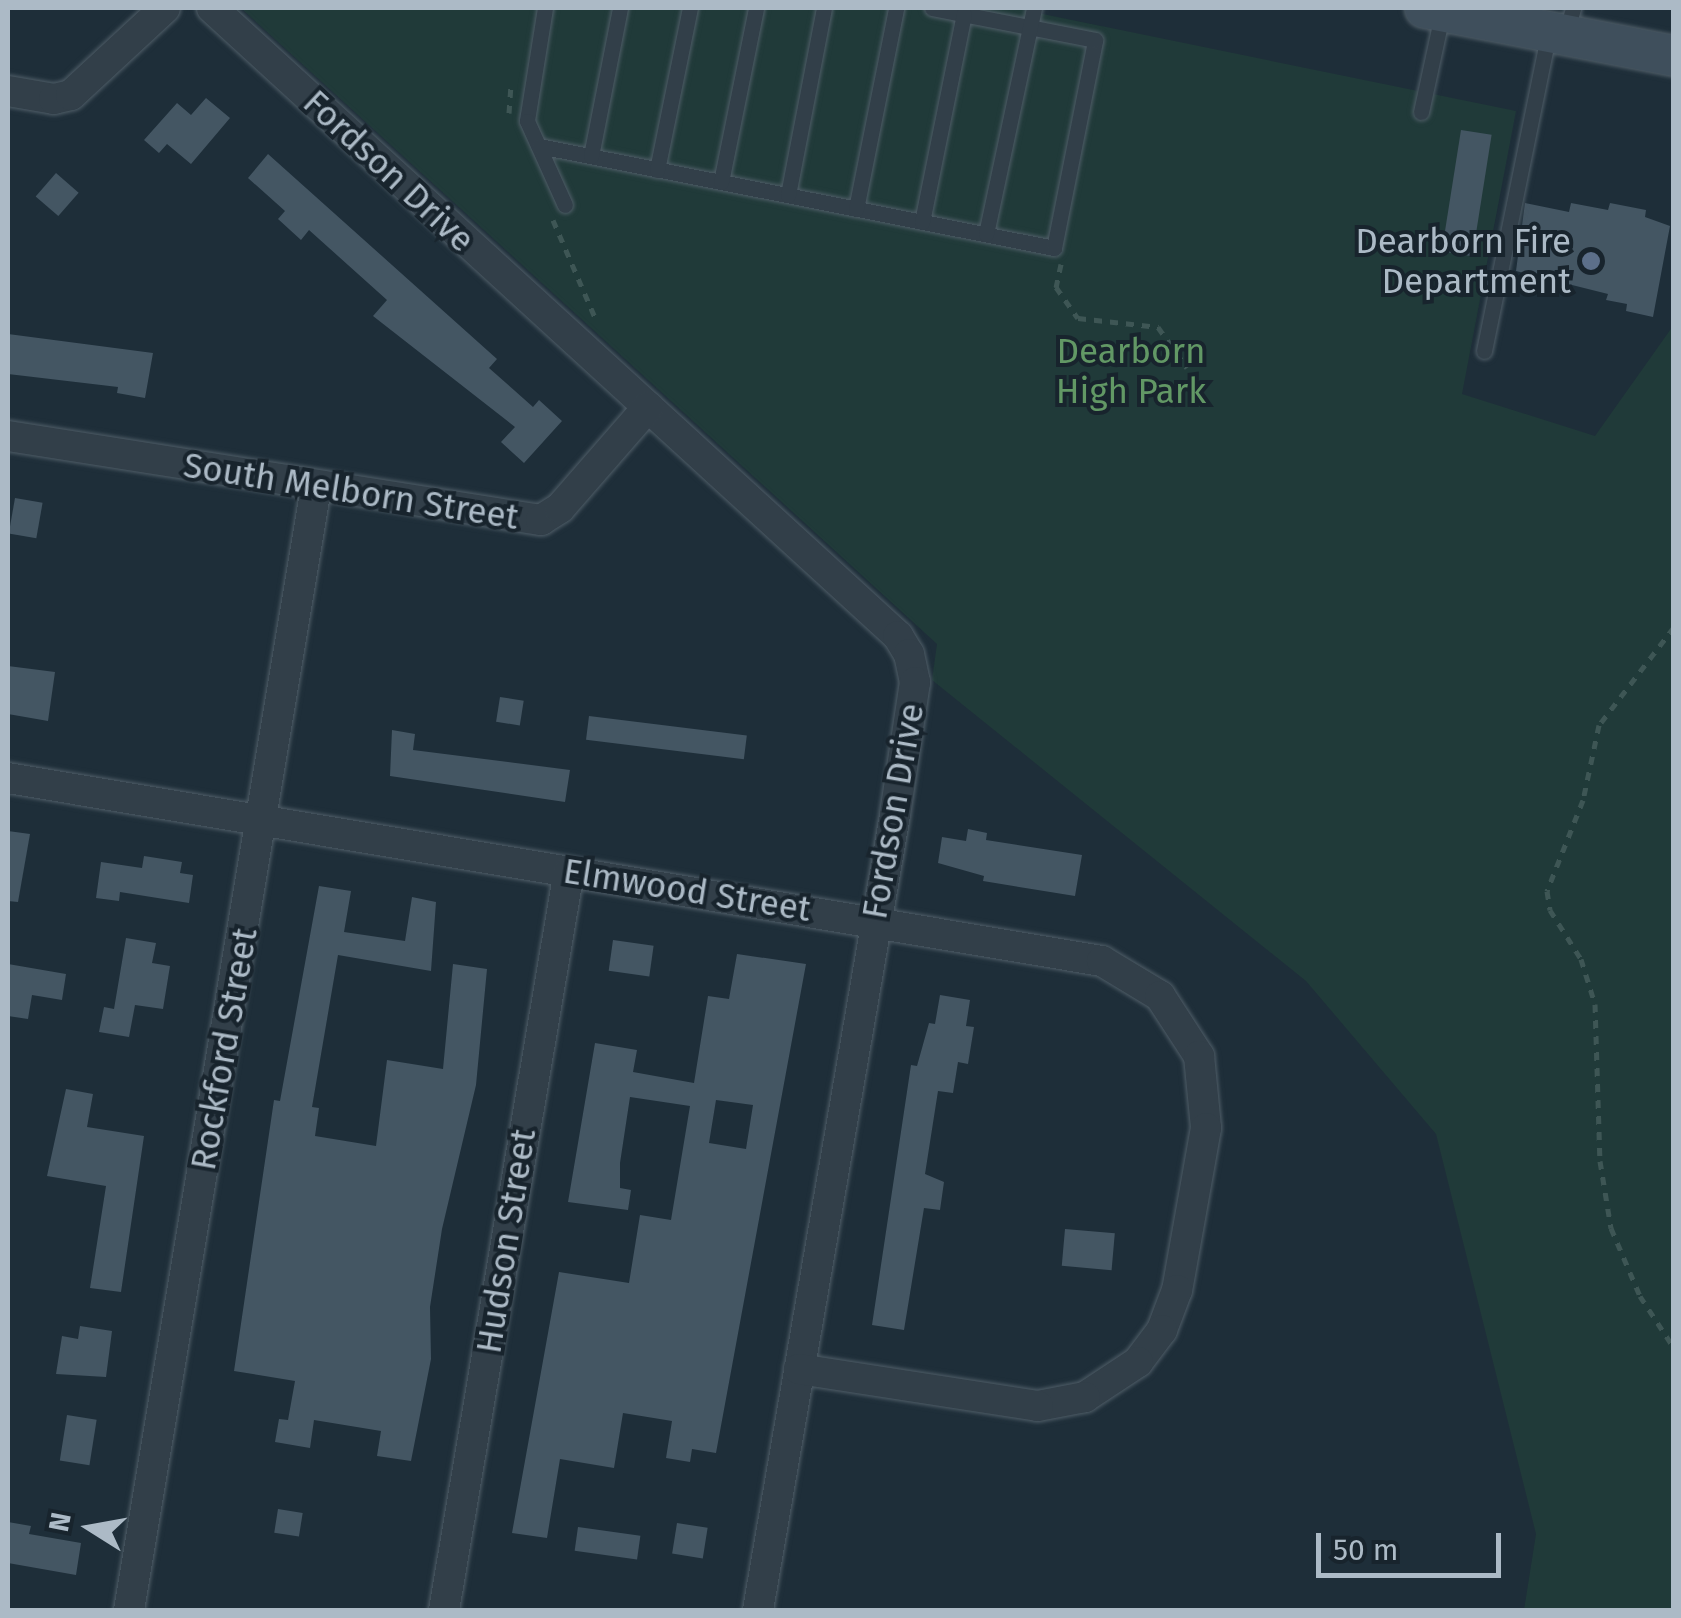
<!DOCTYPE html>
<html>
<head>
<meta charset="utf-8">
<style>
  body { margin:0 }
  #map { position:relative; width:1681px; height:1618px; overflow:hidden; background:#1e2e39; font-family:"Fira Sans",sans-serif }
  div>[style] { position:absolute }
  .green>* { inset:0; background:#203a39 }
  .building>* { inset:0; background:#445663; transform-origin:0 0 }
  .path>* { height:5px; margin-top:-2.5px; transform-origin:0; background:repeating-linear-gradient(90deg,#3e5655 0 8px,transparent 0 16px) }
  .roads { filter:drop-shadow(0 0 2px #4f5d67) drop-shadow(0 0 2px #4f5d67) }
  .service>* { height:15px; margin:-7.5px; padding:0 7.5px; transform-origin:7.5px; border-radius:7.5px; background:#323f49 }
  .minor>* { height:30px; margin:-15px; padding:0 15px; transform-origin:15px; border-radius:15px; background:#323f49 }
  .secondary>* { height:40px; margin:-20px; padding:0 20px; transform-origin:20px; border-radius:20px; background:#3f4f5c }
  .dots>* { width:28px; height:28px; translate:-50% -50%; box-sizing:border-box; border:5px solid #18242d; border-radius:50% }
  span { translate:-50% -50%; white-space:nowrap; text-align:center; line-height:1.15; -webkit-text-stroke:8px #18242d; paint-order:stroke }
  .street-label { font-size:35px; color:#acbac6 }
  .poi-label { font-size:35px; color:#acbac6 }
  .right { translate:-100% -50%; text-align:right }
  .park-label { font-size:35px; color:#629865 }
  .frame { position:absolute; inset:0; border:10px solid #acbac6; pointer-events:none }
  .north { position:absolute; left:40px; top:1478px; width:100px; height:100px; -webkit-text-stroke:8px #18242d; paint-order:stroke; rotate:281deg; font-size:28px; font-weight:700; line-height:40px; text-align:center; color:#acbac6 }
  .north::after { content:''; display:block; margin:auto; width:35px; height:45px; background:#acbac6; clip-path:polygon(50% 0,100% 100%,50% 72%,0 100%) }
  .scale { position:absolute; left:1316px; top:1533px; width:185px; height:45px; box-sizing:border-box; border:5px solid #acbac6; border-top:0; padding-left:12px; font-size:30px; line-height:35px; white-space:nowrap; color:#acbac6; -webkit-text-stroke:8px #18242d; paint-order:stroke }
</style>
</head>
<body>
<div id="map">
  <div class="green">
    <i style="clip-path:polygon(241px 8px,1013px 8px,1516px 111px,1462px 394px,1595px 436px,1673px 326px,1673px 1610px,1524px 1610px,1536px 1534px,1436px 1134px,1306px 981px,932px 680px,937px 644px)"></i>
  </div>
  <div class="building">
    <i style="clip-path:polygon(206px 98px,230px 118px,191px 164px,167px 144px,159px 153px,144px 140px,177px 103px,191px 115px)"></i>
    <i style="left:1461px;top:130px;width:31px;height:123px;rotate:9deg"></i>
    <i style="clip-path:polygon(268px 154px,497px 359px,489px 368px,533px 407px,539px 400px,562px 421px,524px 463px,501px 442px,515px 427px,373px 316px,387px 300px,309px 230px,301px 240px,278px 219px,285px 211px,248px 178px)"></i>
    <i style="left:56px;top:173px;width:30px;height:31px;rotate:41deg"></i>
    <i style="clip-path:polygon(1525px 203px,1569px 212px,1571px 203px,1608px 210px,1610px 203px,1646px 210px,1645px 217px,1670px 226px,1653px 317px,1626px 311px,1627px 304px,1606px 300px,1608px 294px,1516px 271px)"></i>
    <i style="clip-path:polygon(8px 334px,153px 353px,145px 398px,117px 393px,118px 387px,8px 374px)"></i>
    <i style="left:15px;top:498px;width:28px;height:36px;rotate:10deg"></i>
    <i style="clip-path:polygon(8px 666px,55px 672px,48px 721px,8px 714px)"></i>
    <i style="left:500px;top:697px;width:24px;height:25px;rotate:9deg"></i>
    <i style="left:589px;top:716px;width:159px;height:24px;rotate:7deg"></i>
    <i style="clip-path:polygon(392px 730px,415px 734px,413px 750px,570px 770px,565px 802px,390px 776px)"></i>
    <i style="clip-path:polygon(968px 829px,987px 833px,986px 840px,1082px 855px,1075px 896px,983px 881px,984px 876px,938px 863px,942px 837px,966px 841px)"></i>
    <i style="clip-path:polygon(8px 831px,30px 834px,18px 902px,8px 901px)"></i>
    <i style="clip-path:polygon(144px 856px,182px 862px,180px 873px,193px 875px,189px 903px,120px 892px,119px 901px,96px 898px,101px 862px,142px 868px)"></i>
    <i style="clip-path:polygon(319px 886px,351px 891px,344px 932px,405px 941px,412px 897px,436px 902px,431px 971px,338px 955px,312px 1107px,319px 1108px,315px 1136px,376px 1146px,387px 1060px,443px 1069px,453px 964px,487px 969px,476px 1085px,442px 1229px,430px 1307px,431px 1359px,411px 1461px,377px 1456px,381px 1431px,314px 1420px,310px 1448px,275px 1442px,279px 1419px,288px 1420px,295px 1381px,234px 1371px,274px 1100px,280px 1101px)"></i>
    <i style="clip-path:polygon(126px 938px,156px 943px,152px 963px,170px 966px,163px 1009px,135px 1005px,129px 1037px,99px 1032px,104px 1007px,114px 1009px)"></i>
    <i style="left:613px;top:940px;width:41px;height:31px;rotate:8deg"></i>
    <i style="clip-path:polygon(evenodd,737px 954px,806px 964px,716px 1453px,692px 1449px,690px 1462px,666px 1458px,672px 1421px,623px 1413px,614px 1468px,560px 1459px,547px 1538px,512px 1533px,559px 1272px,629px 1283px,640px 1215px,671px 1220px,690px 1106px,630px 1097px,620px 1163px,620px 1188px,631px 1190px,628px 1210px,568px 1202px,595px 1043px,637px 1050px,633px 1072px,694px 1083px,708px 996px,729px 999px,737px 954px,716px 1100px,753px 1105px,746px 1149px,709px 1143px,716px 1100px)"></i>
    <i style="clip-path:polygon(8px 964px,66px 974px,62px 1000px,32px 995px,28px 1019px,8px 1016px)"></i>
    <i style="clip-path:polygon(940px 995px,970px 1000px,966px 1026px,974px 1027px,968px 1064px,958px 1062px,953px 1093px,938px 1091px,925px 1174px,944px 1182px,940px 1210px,924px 1208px,904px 1330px,872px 1325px,911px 1065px,917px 1066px,929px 1023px,935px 1024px)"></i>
    <i style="clip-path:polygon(66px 1089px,93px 1094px,87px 1127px,144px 1136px,121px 1292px,90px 1288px,106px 1186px,47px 1176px)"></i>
    <i style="left:1065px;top:1229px;width:50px;height:37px;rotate:5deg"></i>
    <i style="clip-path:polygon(80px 1326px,112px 1331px,106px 1377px,56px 1374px,62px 1336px,78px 1339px)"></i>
    <i style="left:67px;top:1415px;width:30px;height:46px;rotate:9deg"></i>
    <i style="left:278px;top:1509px;width:25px;height:24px;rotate:9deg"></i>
    <i style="clip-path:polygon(8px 1522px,31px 1526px,29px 1534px,81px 1543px,76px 1575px,8px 1563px)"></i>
    <i style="left:677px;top:1523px;width:31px;height:31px;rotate:9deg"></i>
    <i style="left:578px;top:1527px;width:63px;height:24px;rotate:8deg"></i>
  </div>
  <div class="path">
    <i style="left:1673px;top:8px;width:1px"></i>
    <i style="left:509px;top:113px;width:27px;rotate:-86deg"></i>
    <i style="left:553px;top:220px;width:109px;rotate:66.7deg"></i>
    <i style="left:1061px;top:264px;width:24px;rotate:102deg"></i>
    <i style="left:1056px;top:287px;width:38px;rotate:55deg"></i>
    <i style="left:1078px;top:318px;width:81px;rotate:6.4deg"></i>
    <i style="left:1158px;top:327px;width:50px;rotate:54.7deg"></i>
    <i style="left:1674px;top:627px;width:123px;rotate:127.4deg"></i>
    <i style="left:1599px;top:725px;width:77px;rotate:102deg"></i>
    <i style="left:1583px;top:800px;width:98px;rotate:111.6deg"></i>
    <i style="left:1547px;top:891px;width:19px;rotate:81deg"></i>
    <i style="left:1550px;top:910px;width:58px;rotate:57.7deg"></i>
    <i style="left:1581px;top:959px;width:47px;rotate:72.7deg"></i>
    <i style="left:1595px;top:1004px;width:157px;rotate:88.2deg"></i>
    <i style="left:1600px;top:1161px;width:68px;rotate:80.7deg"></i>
    <i style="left:1611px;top:1228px;width:74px;rotate:66.9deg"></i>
    <i style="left:1640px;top:1296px;width:62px;rotate:56.8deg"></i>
  </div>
  <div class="roads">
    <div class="service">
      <i style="left:545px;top:8px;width:114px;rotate:99.1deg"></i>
      <i style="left:527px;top:121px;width:92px;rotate:65.7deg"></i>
      <i style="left:1565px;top:35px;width:28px;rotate:-73deg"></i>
      <i style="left:1421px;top:112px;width:99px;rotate:-77.8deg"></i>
      <i style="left:539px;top:146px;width:525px;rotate:11.2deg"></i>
      <i style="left:1054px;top:248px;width:212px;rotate:-78.8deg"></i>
      <i style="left:1095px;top:40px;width:166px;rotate:-168.9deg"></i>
      <i style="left:591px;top:156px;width:151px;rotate:-78.9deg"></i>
      <i style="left:657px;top:170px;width:165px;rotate:-78.5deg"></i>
      <i style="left:721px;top:182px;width:177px;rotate:-78.6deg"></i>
      <i style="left:788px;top:195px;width:190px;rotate:-79.1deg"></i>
      <i style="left:856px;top:209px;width:205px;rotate:-78.7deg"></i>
      <i style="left:922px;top:222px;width:212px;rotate:-78.6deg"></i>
      <i style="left:986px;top:234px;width:231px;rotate:-78deg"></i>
      <i style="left:1484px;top:351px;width:321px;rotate:-78.5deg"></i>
    </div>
    <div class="minor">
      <i style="left:212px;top:8px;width:930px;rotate:42.47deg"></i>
      <i style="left:898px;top:636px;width:21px;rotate:59deg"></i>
      <i style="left:909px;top:654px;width:29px;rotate:78deg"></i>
      <i style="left:915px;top:682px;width:134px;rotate:98.6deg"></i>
      <i style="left:895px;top:815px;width:807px;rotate:99.78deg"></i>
      <i style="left:8px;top:91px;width:47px;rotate:9.9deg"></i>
      <i style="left:54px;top:99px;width:17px;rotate:-13deg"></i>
      <i style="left:71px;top:95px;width:128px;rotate:-42.8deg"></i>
      <i style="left:8px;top:436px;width:540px;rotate:8.96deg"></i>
      <i style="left:541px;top:520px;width:22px;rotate:-32deg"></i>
      <i style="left:560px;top:508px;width:134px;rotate:-48.9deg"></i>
      <i style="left:8px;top:778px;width:1109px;rotate:9.5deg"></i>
      <i style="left:1102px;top:961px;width:68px;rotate:31.1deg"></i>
      <i style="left:1160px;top:996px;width:72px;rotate:57deg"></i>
      <i style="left:1199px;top:1056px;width:72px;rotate:84.4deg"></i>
      <i style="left:1206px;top:1128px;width:165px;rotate:100.1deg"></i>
      <i style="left:1177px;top:1290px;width:43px;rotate:110.6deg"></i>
      <i style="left:1162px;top:1330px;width:40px;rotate:127deg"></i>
      <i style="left:1138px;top:1362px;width:64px;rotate:146.6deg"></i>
      <i style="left:1085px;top:1397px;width:48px;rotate:169.2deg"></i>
      <i style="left:1038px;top:1406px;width:242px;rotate:-171.2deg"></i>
      <i style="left:129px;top:1610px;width:1137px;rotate:-80.54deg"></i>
      <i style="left:444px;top:1610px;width:749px;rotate:-80.4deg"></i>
    </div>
    <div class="secondary">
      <i style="left:1425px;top:8px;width:254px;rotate:10.9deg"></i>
    </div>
  </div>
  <div class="dots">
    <i style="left:1591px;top:261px;background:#5c6f8a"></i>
  </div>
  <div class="street-label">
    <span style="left:389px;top:171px;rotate:43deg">Fordson Drive</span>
    <span style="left:351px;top:491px;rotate:9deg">South Melborn Street</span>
    <span style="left:893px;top:811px;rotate:-80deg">Fordson Drive</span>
    <span style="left:687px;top:890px;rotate:9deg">Elmwood Street</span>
    <span style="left:224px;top:1049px;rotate:-80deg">Rockford Street</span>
    <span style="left:506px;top:1241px;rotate:-81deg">Hudson Street</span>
  </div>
  <div class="poi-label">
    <span class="right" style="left:1571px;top:261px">Dearborn Fire<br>Department</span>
  </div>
  <div class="park-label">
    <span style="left:1131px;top:371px">Dearborn<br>High Park</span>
  </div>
  <div class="frame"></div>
  <div class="north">N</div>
  <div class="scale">50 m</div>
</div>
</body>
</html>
